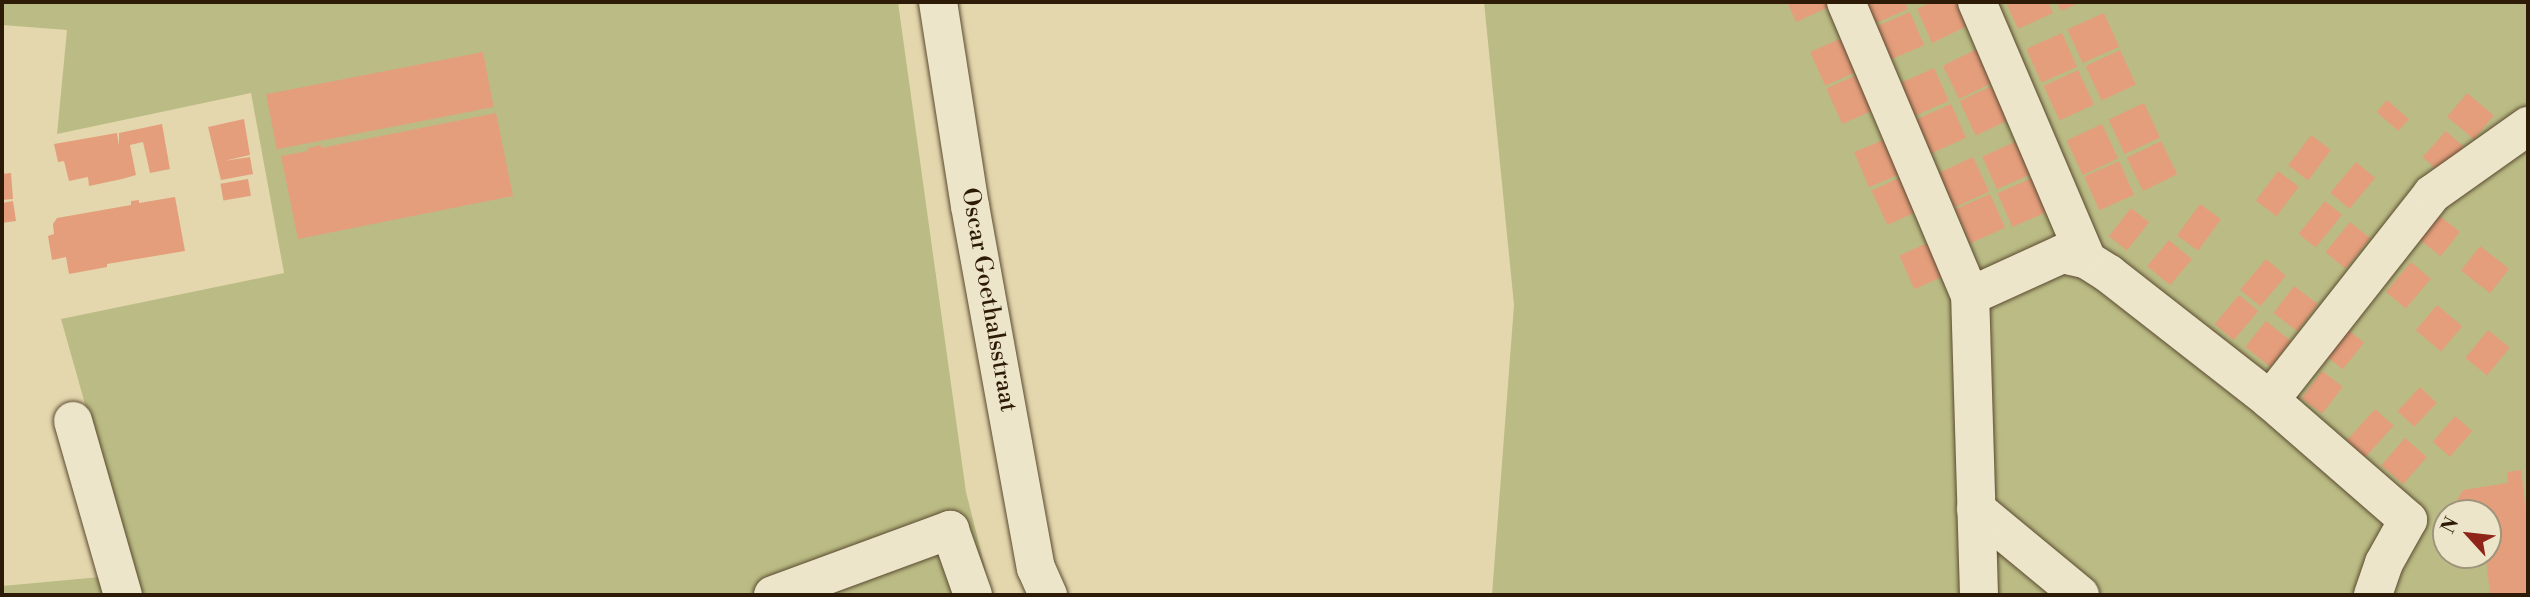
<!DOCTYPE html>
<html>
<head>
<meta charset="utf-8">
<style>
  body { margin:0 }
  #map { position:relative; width:2530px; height:597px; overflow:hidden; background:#e4d7ad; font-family:"Libre Bodoni",serif }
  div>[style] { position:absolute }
  .green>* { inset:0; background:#bbbc85 }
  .building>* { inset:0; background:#e49e7c; transform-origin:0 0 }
  .roads { filter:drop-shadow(0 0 2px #5b4a30) drop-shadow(0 0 2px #5b4a30) }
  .minor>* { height:38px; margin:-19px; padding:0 19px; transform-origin:19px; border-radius:19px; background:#ede5ca }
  span { translate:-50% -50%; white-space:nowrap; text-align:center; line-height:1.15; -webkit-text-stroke:5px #ede5ca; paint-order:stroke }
  .street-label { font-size:24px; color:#2d1b07 }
  .frame { position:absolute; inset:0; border:4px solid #2d1b07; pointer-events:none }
  .north { position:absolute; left:2432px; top:499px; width:70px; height:70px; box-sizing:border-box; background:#ede5ca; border:2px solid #a0947c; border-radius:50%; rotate:297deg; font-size:19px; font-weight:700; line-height:28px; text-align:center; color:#2d1b07 }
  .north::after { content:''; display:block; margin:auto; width:24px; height:32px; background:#8f2418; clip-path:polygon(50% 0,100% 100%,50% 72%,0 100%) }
</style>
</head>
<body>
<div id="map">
  <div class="green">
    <i style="clip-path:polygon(2px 2px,898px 2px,966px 492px,992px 595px,2px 595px,2px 586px,133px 574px,61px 319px,284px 273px,251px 93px,57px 134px,67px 30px,2px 25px)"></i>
    <i style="clip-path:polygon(evenodd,1484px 2px,2528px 2px,2528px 595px,1492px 595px,1514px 305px,1484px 2px,2446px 513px,2488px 513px,2488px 555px,2446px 555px,2446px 513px)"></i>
  </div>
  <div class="building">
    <i style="clip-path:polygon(1787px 2px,1829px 2px,1831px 6px,1796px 22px)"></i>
    <i style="clip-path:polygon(1862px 2px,1905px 2px,1908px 9px,1872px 25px)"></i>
    <i style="clip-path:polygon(1932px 2px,1956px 2px,1967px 26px,1932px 43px,1917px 9px)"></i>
    <i style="clip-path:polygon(2006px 2px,2048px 2px,2053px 13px,2018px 29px)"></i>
    <i style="clip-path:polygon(2057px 2px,2081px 2px,2061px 11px)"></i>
    <i style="left:1910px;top:12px;width:36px;height:39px;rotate:67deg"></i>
    <i style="left:2104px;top:13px;width:37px;height:40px;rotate:66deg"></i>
    <i style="left:2062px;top:33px;width:37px;height:39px;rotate:66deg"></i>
    <i style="left:1844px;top:37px;width:37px;height:37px;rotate:66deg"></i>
    <i style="left:1977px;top:49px;width:37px;height:38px;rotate:64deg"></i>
    <i style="left:2120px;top:50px;width:38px;height:38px;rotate:65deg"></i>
    <i style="left:483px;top:52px;width:56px;height:221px;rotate:79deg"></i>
    <i style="left:1934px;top:68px;width:36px;height:38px;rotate:66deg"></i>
    <i style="left:2078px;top:70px;width:38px;height:38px;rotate:65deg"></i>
    <i style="left:1861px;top:73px;width:39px;height:38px;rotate:66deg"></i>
    <i style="left:1994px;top:85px;width:38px;height:38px;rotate:65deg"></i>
    <i style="left:2467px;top:93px;width:35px;height:31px;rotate:40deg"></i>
    <i style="left:2387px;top:100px;width:29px;height:16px;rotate:41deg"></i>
    <i style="left:2144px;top:103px;width:38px;height:39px;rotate:65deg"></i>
    <i style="left:1951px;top:104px;width:37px;height:39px;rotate:66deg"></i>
    <i style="clip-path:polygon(496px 113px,513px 196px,298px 239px,281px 156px,308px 151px,308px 148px,321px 145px,321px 148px)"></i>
    <i style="clip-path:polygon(244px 119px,250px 155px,224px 161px,250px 157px,253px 174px,221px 180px,208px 127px)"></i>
    <i style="clip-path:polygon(162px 124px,170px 169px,150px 173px,143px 142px,130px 145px,136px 175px,122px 179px,89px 186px,88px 177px,69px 181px,64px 161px,58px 162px,54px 144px,117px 133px,119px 146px,119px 133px)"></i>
    <i style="left:2102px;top:124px;width:38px;height:39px;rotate:65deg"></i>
    <i style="left:2446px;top:131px;width:24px;height:35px;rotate:42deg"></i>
    <i style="left:2311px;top:135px;width:25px;height:38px;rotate:37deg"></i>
    <i style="left:1890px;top:137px;width:38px;height:39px;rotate:67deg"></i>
    <i style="left:2017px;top:141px;width:36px;height:38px;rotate:66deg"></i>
    <i style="left:2161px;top:141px;width:37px;height:38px;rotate:64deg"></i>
    <i style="left:1973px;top:157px;width:38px;height:38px;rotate:65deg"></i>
    <i style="left:2119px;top:161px;width:37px;height:38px;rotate:66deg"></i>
    <i style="left:2356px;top:162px;width:25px;height:40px;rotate:40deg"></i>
    <i style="left:2278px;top:171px;width:26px;height:37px;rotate:37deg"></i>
    <i style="clip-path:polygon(11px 173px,13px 199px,2px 200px,2px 174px)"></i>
    <i style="left:1905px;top:175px;width:38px;height:37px;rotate:65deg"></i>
    <i style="left:2034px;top:177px;width:37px;height:40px;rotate:66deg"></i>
    <i style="left:248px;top:179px;width:17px;height:28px;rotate:80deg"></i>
    <i style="left:1990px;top:194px;width:37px;height:38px;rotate:66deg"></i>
    <i style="clip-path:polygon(175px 197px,185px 251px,107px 264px,107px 267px,69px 274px,66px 257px,52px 260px,48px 236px,54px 234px,53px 224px,57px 218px,131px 205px,131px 201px,139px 200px,139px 203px)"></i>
    <i style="clip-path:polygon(13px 201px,16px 221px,2px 223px,2px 203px)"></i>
    <i style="left:2325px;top:201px;width:22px;height:42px;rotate:39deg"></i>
    <i style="left:2200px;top:204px;width:26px;height:39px;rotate:36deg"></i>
    <i style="left:2131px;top:208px;width:23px;height:36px;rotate:38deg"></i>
    <i style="left:2437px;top:214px;width:29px;height:31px;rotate:38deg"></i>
    <i style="left:2350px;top:222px;width:26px;height:39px;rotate:39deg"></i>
    <i style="left:1934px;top:240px;width:37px;height:38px;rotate:66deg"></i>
    <i style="left:2169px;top:240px;width:30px;height:34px;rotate:40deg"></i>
    <i style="left:2480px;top:246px;width:37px;height:31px;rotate:38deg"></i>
    <i style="left:2266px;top:259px;width:26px;height:40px;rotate:40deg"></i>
    <i style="left:2411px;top:262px;width:26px;height:39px;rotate:40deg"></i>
    <i style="left:2294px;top:286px;width:30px;height:34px;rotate:37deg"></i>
    <i style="left:2239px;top:295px;width:25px;height:38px;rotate:40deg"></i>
    <i style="left:2437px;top:305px;width:33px;height:33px;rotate:40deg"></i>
    <i style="left:2266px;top:321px;width:32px;height:33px;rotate:39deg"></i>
    <i style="left:2347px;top:329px;width:22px;height:34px;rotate:39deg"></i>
    <i style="left:2488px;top:330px;width:28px;height:36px;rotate:39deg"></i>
    <i style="left:2322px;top:371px;width:26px;height:34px;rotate:37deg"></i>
    <i style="left:2420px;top:387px;width:23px;height:33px;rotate:43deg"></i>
    <i style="left:2375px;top:409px;width:25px;height:42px;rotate:42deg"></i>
    <i style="left:2455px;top:416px;width:23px;height:34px;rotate:41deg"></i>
    <i style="left:2405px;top:438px;width:29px;height:36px;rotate:41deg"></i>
    <i style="clip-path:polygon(2521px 470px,2528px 528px,2528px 595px,2490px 595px,2486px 557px,2470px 559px,2466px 555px,2488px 555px,2488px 513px,2459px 513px,2457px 500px,2463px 490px,2508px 483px,2507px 472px)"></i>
  </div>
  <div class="roads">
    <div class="minor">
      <i style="left:938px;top:2px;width:206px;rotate:81.1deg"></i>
      <i style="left:970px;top:206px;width:368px;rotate:79.7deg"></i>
      <i style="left:1036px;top:568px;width:30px;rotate:66deg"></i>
      <i style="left:1846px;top:2px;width:319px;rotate:67.1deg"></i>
      <i style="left:1977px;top:2px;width:280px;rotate:66.9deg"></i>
      <i style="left:2270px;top:400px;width:262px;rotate:-51.8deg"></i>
      <i style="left:2432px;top:194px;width:118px;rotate:-35.3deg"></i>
      <i style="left:73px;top:421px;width:181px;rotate:74deg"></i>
      <i style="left:1976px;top:509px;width:135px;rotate:39.6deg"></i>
      <i style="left:773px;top:595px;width:189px;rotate:-20.2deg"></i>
      <i style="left:950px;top:530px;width:69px;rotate:70.5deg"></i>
      <i style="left:1979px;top:595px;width:299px;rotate:-91.7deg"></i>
      <i style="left:1970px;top:296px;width:101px;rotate:-24.5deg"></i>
      <i style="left:2062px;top:254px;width:26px;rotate:13deg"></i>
      <i style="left:2087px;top:260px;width:26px;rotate:32deg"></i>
      <i style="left:2109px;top:274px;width:204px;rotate:38deg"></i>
      <i style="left:2270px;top:400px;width:183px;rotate:41deg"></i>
      <i style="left:2408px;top:520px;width:49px;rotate:119.2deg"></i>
      <i style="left:2384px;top:563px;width:34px;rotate:109deg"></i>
    </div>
  </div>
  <div class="street-label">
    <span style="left:988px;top:300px;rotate:80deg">Oscar Goethalsstraat</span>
  </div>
  <div class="frame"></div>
  <div class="north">N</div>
</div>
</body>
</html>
